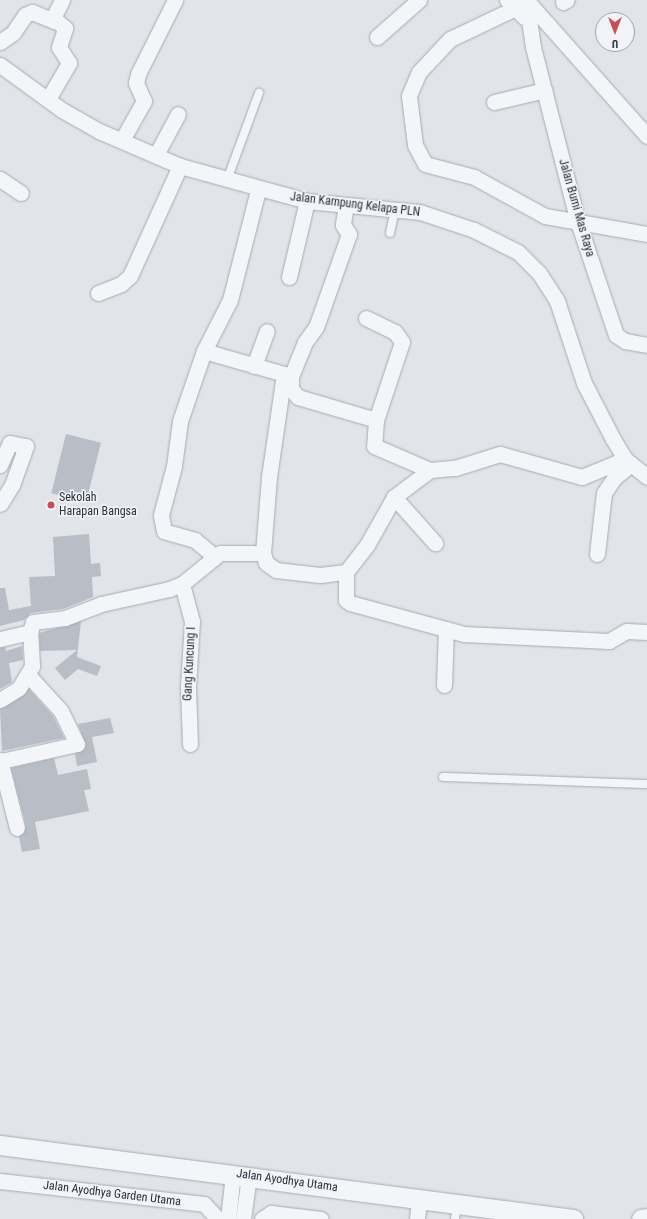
<!DOCTYPE html>
<style>
body{margin:0}
#map{position:relative;width:647px;height:1219px;overflow:hidden;background:#e1e4e9;font-family:"Roboto Condensed",sans-serif}
div>[style]{position:absolute}
.building>*{inset:0;background:#b9bdc6;transform-origin:0 0}
.roads{filter:drop-shadow(0 0 1px #a6abb3) drop-shadow(0 0 1px #a6abb3)}
.service>*{height:8px;margin:-4px;padding:0 4px;transform-origin:4px;border-radius:4px;background:#f4f5f8}
.minor>*{height:15px;margin:-7.5px;padding:0 7.5px;transform-origin:7.5px;border-radius:7.5px;background:#f4f5f8}
.tertiary>*{height:19px;margin:-9.5px;padding:0 9.5px;transform-origin:9.5px;border-radius:9.5px;background:#f4f5f8}
.dots>*{width:11px;height:11px;translate:-50% -50%;box-sizing:border-box;border:2px solid #f1f3f7;border-radius:50%}
span{translate:-50% -50%;white-space:nowrap;text-align:center;line-height:1.15;-webkit-text-stroke:3px #f1f3f7;paint-order:stroke}
.street-label{font-size:12px;color:#2a3140}
.poi-label{font-size:12px;color:#2a3140}
.left{translate:0 -50%;text-align:left}
.north{position:absolute;left:595px;top:12px;width:40px;height:40px;box-sizing:border-box;background:#f1f3f7;border:1px solid #a1a5ae;border-radius:50%;rotate:180deg;font-size:11px;font-weight:700;line-height:16px;text-align:center;color:#2a3140}
.north::after{content:'';display:block;margin:auto;width:14px;height:18px;background:#c84d56;clip-path:polygon(50% 0,100% 100%,50% 72%,0 100%)}
</style>
<div id="map">
<div class="building">
<div style="left:66px;top:434px;width:36px;height:61px;rotate:14deg"></div>
<div style="clip-path:polygon(89px 534px,91px 564px,100px 563px,101px 576px,92px 577px,93px 597px,63px 609px,31px 613px,24px 620px,0 626px,0 588px,5px 588px,9px 610px,31px 606px,29px 577px,55px 576px,53px 537px)"></div>
<div style="clip-path:polygon(81px 621px,77px 657px,101px 666px,97px 676px,78px 669px,65px 680px,55px 668px,77px 650px,40px 651px,39px 633px)"></div>
<div style="clip-path:polygon(22px 646px,23px 660px,9px 663px,12px 682px,0 689px,0 648px,5px 647px,6px 651px)"></div>
<div style="clip-path:polygon(29px 689px,53px 716px,64px 738px,2px 751px,0 709px)"></div>
<div style="clip-path:polygon(110px 718px,114px 733px,92px 737px,97px 762px,77px 766px,75px 754px,86px 745px,78px 724px)"></div>
<div style="clip-path:polygon(54px 758px,58px 775px,87px 769px,91px 789px,84px 790px,89px 811px,35px 822px,40px 849px,22px 852px,19px 837px,26px 826px,11px 768px)"></div>
</div>
<div class="roads">
<div class="service">
<div style="left:227px;top:180px;width:93px;rotate:-69.8deg"></div>
<div style="left:390px;top:233px;width:25px;rotate:-78deg"></div>
<div style="left:443px;top:777px;width:204px;rotate:2deg"></div>
<div style="left:455px;top:1219px;width:15px;rotate:-82deg"></div>
</div>
<div class="minor">
<div style="left:507px;top:0;width:24px;rotate:45deg"></div>
<div style="left:526px;top:0;width:48px;rotate:81.5deg"></div>
<div style="left:533px;top:47px;width:181px;rotate:75.6deg"></div>
<div style="left:578px;top:222px;width:119px;rotate:71.4deg"></div>
<div style="left:616px;top:335px;width:11px;rotate:34deg"></div>
<div style="left:625px;top:341px;width:22px;rotate:10deg"></div>
<div style="left:563px;top:2px;width:4px;rotate:-27deg"></div>
<div style="left:377px;top:37px;width:56px;rotate:-41.4deg"></div>
<div style="left:0;top:42px;width:16px;rotate:-35deg"></div>
<div style="left:13px;top:33px;width:22px;rotate:-56deg"></div>
<div style="left:25px;top:15px;width:8px;rotate:-23deg"></div>
<div style="left:32px;top:12px;width:24px;rotate:22deg"></div>
<div style="left:0;top:65px;width:77px;rotate:36deg"></div>
<div style="left:62px;top:110px;width:43px;rotate:29.6deg"></div>
<div style="left:99px;top:131px;width:88px;rotate:23.4deg"></div>
<div style="left:180px;top:166px;width:132px;rotate:15.4deg"></div>
<div style="left:307px;top:201px;width:114px;rotate:5.6deg"></div>
<div style="left:420px;top:212px;width:57px;rotate:18.4deg"></div>
<div style="left:474px;top:230px;width:49px;rotate:26.6deg"></div>
<div style="left:518px;top:252px;width:30px;rotate:45deg"></div>
<div style="left:539px;top:273px;width:33px;rotate:57deg"></div>
<div style="left:557px;top:301px;width:86px;rotate:71.8deg"></div>
<div style="left:584px;top:383px;width:63px;rotate:62.6deg"></div>
<div style="left:613px;top:439px;width:23px;rotate:59deg"></div>
<div style="left:625px;top:459px;width:28px;rotate:39deg"></div>
<div style="left:48px;top:99px;width:42px;rotate:-59.7deg"></div>
<div style="left:69px;top:63px;width:19px;rotate:-122deg"></div>
<div style="left:59px;top:47px;width:20px;rotate:-72deg"></div>
<div style="left:65px;top:28px;width:16px;rotate:-140deg"></div>
<div style="left:53px;top:18px;width:20px;rotate:-63deg"></div>
<div style="left:494px;top:102px;width:52px;rotate:-13.2deg"></div>
<div style="left:647px;top:136px;width:179px;rotate:-131.6deg"></div>
<div style="left:528px;top:2px;width:86px;rotate:154.6deg"></div>
<div style="left:450px;top:39px;width:45px;rotate:133.2deg"></div>
<div style="left:419px;top:72px;width:26px;rotate:113deg"></div>
<div style="left:409px;top:96px;width:49px;rotate:83deg"></div>
<div style="left:415px;top:145px;width:21px;rotate:62deg"></div>
<div style="left:425px;top:164px;width:51px;rotate:14.9deg"></div>
<div style="left:474px;top:177px;width:81px;rotate:28.8deg"></div>
<div style="left:545px;top:216px;width:104px;rotate:10deg"></div>
<div style="left:122px;top:140px;width:45px;rotate:-60.6deg"></div>
<div style="left:144px;top:101px;width:20px;rotate:-114deg"></div>
<div style="left:136px;top:83px;width:9px;rotate:-77deg"></div>
<div style="left:138px;top:74px;width:83px;rotate:-63.4deg"></div>
<div style="left:157px;top:153px;width:44px;rotate:-61.7deg"></div>
<div style="left:0;top:179px;width:25px;rotate:34deg"></div>
<div style="left:346px;top:205px;width:20px;rotate:99deg"></div>
<div style="left:343px;top:225px;width:11px;rotate:56deg"></div>
<div style="left:349px;top:234px;width:99px;rotate:109.5deg"></div>
<div style="left:316px;top:327px;width:19px;rotate:126deg"></div>
<div style="left:305px;top:342px;width:37px;rotate:112deg"></div>
<div style="left:291px;top:376px;width:13px;rotate:90deg"></div>
<div style="left:291px;top:389px;width:11px;rotate:49deg"></div>
<div style="left:298px;top:397px;width:81px;rotate:16.4deg"></div>
<div style="left:289px;top:277px;width:78px;rotate:-76.7deg"></div>
<div style="left:98px;top:293px;width:25px;rotate:-21deg"></div>
<div style="left:121px;top:284px;width:12px;rotate:-42deg"></div>
<div style="left:130px;top:276px;width:121px;rotate:-65.6deg"></div>
<div style="left:366px;top:318px;width:32px;rotate:26deg"></div>
<div style="left:395px;top:332px;width:12px;rotate:55deg"></div>
<div style="left:402px;top:342px;width:82px;rotate:108.4deg"></div>
<div style="left:376px;top:420px;width:26px;rotate:94deg"></div>
<div style="left:374px;top:446px;width:61px;rotate:23.2deg"></div>
<div style="left:204px;top:351px;width:83px;rotate:16deg"></div>
<div style="left:284px;top:374px;width:104px;rotate:98.3deg"></div>
<div style="left:269px;top:477px;width:76px;rotate:94.5deg"></div>
<div style="left:263px;top:553px;width:10px;rotate:73deg"></div>
<div style="left:266px;top:563px;width:12px;rotate:35deg"></div>
<div style="left:276px;top:570px;width:44px;rotate:6.5deg"></div>
<div style="left:320px;top:575px;width:26px;rotate:-7deg"></div>
<div style="left:346px;top:572px;width:34px;rotate:-52deg"></div>
<div style="left:367px;top:545px;width:55px;rotate:-60.6deg"></div>
<div style="left:394px;top:497px;width:45px;rotate:-36.9deg"></div>
<div style="left:430px;top:470px;width:25px;rotate:-5deg"></div>
<div style="left:455px;top:468px;width:47px;rotate:-17.3deg"></div>
<div style="left:500px;top:454px;width:85px;rotate:15.7deg"></div>
<div style="left:582px;top:477px;width:47px;rotate:-22.7deg"></div>
<div style="left:254px;top:366px;width:37px;rotate:-70deg"></div>
<div style="left:0;top:465px;width:24px;rotate:-66deg"></div>
<div style="left:10px;top:443px;width:16px;rotate:11deg"></div>
<div style="left:26px;top:446px;width:41px;rotate:109.7deg"></div>
<div style="left:12px;top:485px;width:22px;rotate:122deg"></div>
<div style="left:394px;top:497px;width:62px;rotate:48.3deg"></div>
<div style="left:597px;top:554px;width:61px;rotate:-83.5deg"></div>
<div style="left:604px;top:493px;width:18px;rotate:-56deg"></div>
<div style="left:614px;top:478px;width:22px;rotate:-39deg"></div>
<div style="left:214px;top:556px;width:25px;rotate:-140deg"></div>
<div style="left:195px;top:540px;width:32px;rotate:-164deg"></div>
<div style="left:164px;top:531px;width:16px;rotate:-101deg"></div>
<div style="left:161px;top:515px;width:51px;rotate:-75.1deg"></div>
<div style="left:174px;top:466px;width:45px;rotate:-82.4deg"></div>
<div style="left:180px;top:421px;width:74px;rotate:-71.1deg"></div>
<div style="left:204px;top:351px;width:57px;rotate:-63deg"></div>
<div style="left:230px;top:300px;width:114px;rotate:-75.7deg"></div>
<div style="left:346px;top:572px;width:28px;rotate:90deg"></div>
<div style="left:346px;top:600px;width:5px;rotate:37deg"></div>
<div style="left:350px;top:603px;width:118px;rotate:15.2deg"></div>
<div style="left:464px;top:634px;width:145px;rotate:2.8deg"></div>
<div style="left:609px;top:641px;width:20px;rotate:-30deg"></div>
<div style="left:626px;top:631px;width:21px;rotate:3deg"></div>
<div style="left:182px;top:584px;width:38px;rotate:75deg"></div>
<div style="left:192px;top:621px;width:66px;rotate:93.5deg"></div>
<div style="left:188px;top:687px;width:57px;rotate:88deg"></div>
<div style="left:0;top:639px;width:31px;rotate:-13deg"></div>
<div style="left:444px;top:685px;width:56px;rotate:-88deg"></div>
<div style="left:0;top:700px;width:22px;rotate:-32deg"></div>
<div style="left:19px;top:688px;width:26px;rotate:-59deg"></div>
<div style="left:32px;top:666px;width:34px;rotate:-93deg"></div>
<div style="left:30px;top:632px;width:10px;rotate:-73deg"></div>
<div style="left:33px;top:622px;width:32px;rotate:-7deg"></div>
<div style="left:65px;top:618px;width:39px;rotate:-21deg"></div>
<div style="left:101px;top:604px;width:70px;rotate:-12.4deg"></div>
<div style="left:169px;top:589px;width:14px;rotate:-21deg"></div>
<div style="left:182px;top:584px;width:49px;rotate:-39.2deg"></div>
<div style="left:220px;top:553px;width:43px"></div>
<div style="left:0;top:760px;width:70px;rotate:76deg"></div>
<div style="left:1px;top:761px;width:78px;rotate:-12.6deg"></div>
<div style="left:77px;top:744px;width:37px;rotate:-116deg"></div>
<div style="left:61px;top:711px;width:49px;rotate:-132.5deg"></div>
<div style="left:0;top:1181px;width:205px;rotate:6.4deg"></div>
<div style="left:204px;top:1204px;width:21px;rotate:47deg"></div>
<div style="left:228px;top:1219px;width:45px;rotate:-83.7deg"></div>
<div style="left:243px;top:1219px;width:43px;rotate:-82.1deg"></div>
<div style="left:262px;top:1219px;width:11px;rotate:-34deg"></div>
<div style="left:271px;top:1213px;width:50px;rotate:6.8deg"></div>
<div style="left:417px;top:1219px;width:20px;rotate:-84deg"></div>
</div>
<div class="tertiary">
<div style="left:0;top:1145px;width:578px;rotate:7.36deg"></div>
<div style="left:641px;top:1219px;width:6px;rotate:-9deg"></div>
</div>
</div>
<div class="dots">
<div style="left:51px;top:505px;background:#c84d56"></div>
</div>
<div class="street-label">
<span style="left:355px;top:205px;rotate:7deg">Jalan Kampung Kelapa PLN</span>
<span style="left:576px;top:208px;rotate:74deg">Jalan Bumi Mas Raya</span>
<span style="left:190px;top:664px;rotate:-87deg">Gang Kuncung I</span>
<span style="left:287px;top:1181px;rotate:8deg">Jalan Ayodhya Utama</span>
<span style="left:112px;top:1194px;rotate:7deg">Jalan Ayodhya Garden Utama</span>
</div>
<div class="poi-label">
<span class="left" style="left:59px;top:505px">Sekolah<br>Harapan Bangsa</span>
</div>
<div class="north">U</div>
</div>
